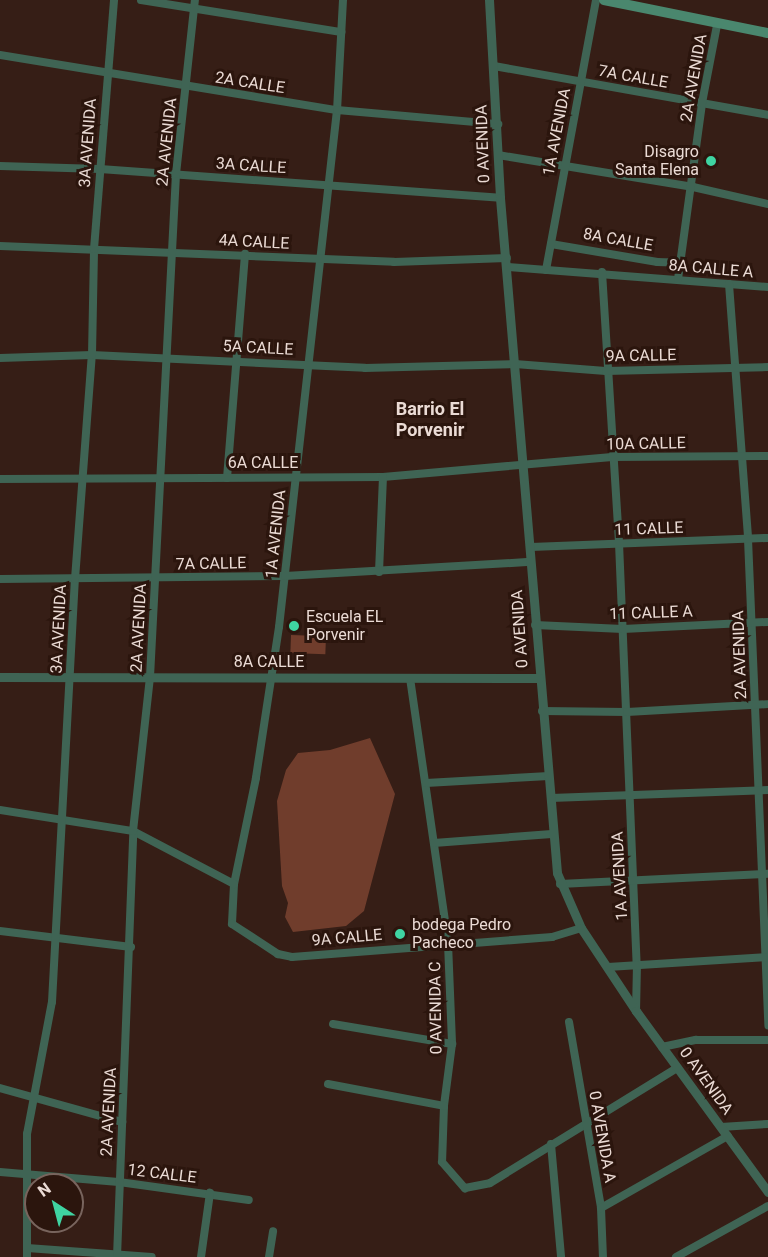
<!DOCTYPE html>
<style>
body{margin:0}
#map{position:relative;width:768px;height:1257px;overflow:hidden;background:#361e16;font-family:Roboto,sans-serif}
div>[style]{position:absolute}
.green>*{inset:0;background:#703d2c;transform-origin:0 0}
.minor>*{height:8px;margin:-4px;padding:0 4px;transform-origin:4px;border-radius:4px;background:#3f6454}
.tertiary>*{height:9px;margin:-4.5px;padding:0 4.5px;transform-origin:4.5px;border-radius:4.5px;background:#3f6454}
.secondary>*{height:10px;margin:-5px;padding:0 5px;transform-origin:5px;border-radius:5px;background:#4a876e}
.dots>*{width:16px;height:16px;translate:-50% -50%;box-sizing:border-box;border:3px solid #2b150d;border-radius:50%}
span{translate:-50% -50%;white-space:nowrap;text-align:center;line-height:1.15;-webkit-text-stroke:6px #2b150d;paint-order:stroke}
.street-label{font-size:16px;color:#ebdbd5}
.poi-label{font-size:16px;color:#ebdbd5}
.right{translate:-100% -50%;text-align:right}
.left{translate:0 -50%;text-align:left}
.neighbourhood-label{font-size:18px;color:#ebdbd5;font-weight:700}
.north{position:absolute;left:24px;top:1173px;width:60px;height:60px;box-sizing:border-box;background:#2b150d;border:2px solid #78645d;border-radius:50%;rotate:324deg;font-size:16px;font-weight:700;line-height:24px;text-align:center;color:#ebdbd5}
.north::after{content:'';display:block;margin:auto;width:21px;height:27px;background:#3fd4a2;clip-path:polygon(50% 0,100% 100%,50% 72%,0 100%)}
</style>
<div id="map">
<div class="green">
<div style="left:291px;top:635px;width:35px;height:18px;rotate:2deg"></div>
<div style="clip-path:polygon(370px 738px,395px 794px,364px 911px,346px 926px,293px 932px,285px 917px,288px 903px,282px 886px,277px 801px,286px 770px,298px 753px,330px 750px)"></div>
</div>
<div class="minor">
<div style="left:141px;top:0;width:203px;rotate:9.1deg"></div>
<div style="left:343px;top:0;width:110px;rotate:93.1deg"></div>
<div style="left:337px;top:110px;width:520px;rotate:96.4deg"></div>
<div style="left:279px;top:627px;width:153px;rotate:98.7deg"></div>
<div style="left:256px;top:778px;width:108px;rotate:101.7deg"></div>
<div style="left:234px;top:884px;width:40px;rotate:92.9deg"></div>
<div style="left:232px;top:924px;width:55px;rotate:33.1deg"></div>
<div style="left:278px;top:954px;width:14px;rotate:12deg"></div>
<div style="left:292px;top:957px;width:261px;rotate:-4.4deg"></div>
<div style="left:552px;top:937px;width:30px;rotate:-17deg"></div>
<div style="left:0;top:55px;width:341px;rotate:9.3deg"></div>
<div style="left:337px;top:110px;width:162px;rotate:5deg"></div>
<div style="left:494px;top:66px;width:278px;rotate:10.1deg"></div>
<div style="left:498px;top:155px;width:198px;rotate:9.3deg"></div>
<div style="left:693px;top:187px;width:77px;rotate:12.8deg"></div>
<div style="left:0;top:166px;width:100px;rotate:1.7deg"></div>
<div style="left:100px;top:169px;width:401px;rotate:4.1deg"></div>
<div style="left:551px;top:244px;width:108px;rotate:9.6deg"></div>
<div style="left:657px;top:262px;width:24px;rotate:2deg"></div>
<div style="left:0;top:246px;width:394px;rotate:2.3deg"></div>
<div style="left:394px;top:262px;width:113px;rotate:-2deg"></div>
<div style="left:508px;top:267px;width:261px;rotate:4.4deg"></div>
<div style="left:546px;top:270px;width:275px;rotate:-79.5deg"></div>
<div style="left:602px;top:272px;width:272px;rotate:86.4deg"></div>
<div style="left:619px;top:543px;width:421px;rotate:87.6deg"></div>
<div style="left:637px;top:964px;width:47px;rotate:91.2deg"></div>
<div style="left:678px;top:279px;width:178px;rotate:-82.2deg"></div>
<div style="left:702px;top:103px;width:79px;rotate:-79.1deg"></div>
<div style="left:729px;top:284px;width:256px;rotate:85.7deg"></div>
<div style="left:748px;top:539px;width:487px;rotate:87.6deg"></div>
<div style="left:0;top:358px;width:92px;rotate:-1.9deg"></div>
<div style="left:92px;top:355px;width:273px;rotate:2.7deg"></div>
<div style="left:365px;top:368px;width:150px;rotate:-1.5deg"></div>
<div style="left:515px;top:364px;width:91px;rotate:4.4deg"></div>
<div style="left:606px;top:371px;width:162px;rotate:-1.4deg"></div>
<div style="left:227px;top:478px;width:225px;rotate:-85.4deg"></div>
<div style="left:0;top:479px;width:383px;rotate:-0.3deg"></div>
<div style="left:383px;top:477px;width:230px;rotate:-5deg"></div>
<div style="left:612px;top:457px;width:156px;rotate:-0.4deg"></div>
<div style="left:531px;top:547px;width:237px;rotate:-2.2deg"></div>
<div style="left:379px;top:572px;width:95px;rotate:-87.6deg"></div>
<div style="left:0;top:579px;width:285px;rotate:-0.6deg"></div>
<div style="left:285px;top:576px;width:246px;rotate:-3.3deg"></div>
<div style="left:535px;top:625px;width:88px;rotate:2.6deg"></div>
<div style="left:623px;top:629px;width:145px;rotate:-2.8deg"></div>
<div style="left:410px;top:678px;width:268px;rotate:81.8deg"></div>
<div style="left:448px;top:943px;width:101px;rotate:87.7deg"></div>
<div style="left:452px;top:1044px;width:63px;rotate:97.4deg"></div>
<div style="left:444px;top:1106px;width:56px;rotate:92deg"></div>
<div style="left:442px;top:1162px;width:35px;rotate:49deg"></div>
<div style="left:465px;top:1188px;width:25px;rotate:-11deg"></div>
<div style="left:490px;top:1183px;width:220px;rotate:-31.6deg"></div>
<div style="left:542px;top:711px;width:85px;rotate:0.7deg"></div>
<div style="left:627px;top:712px;width:141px;rotate:-3.2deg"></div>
<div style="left:426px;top:783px;width:123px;rotate:-3.3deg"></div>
<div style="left:551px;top:798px;width:217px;rotate:-2.1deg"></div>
<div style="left:0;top:810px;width:135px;rotate:9deg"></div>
<div style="left:133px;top:831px;width:114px;rotate:27.7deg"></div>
<div style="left:434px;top:843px;width:118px;rotate:-4.4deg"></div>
<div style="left:560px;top:884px;width:208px;rotate:-2.8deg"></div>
<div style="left:0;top:931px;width:132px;rotate:7deg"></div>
<div style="left:608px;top:967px;width:160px;rotate:-3.6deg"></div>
<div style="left:569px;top:1022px;width:189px;rotate:80.2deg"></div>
<div style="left:601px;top:1208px;width:49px;rotate:87.7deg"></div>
<div style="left:333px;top:1024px;width:121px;rotate:9.5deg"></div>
<div style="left:662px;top:1047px;width:35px;rotate:-12deg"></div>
<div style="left:696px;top:1040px;width:72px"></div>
<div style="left:328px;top:1084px;width:118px;rotate:10.7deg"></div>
<div style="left:0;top:1088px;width:127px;rotate:15.6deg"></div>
<div style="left:721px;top:1127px;width:47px;rotate:-3.7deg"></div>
<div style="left:551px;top:1144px;width:113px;rotate:84.9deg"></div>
<div style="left:0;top:1172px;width:119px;rotate:4.8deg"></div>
<div style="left:119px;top:1182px;width:131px;rotate:7.9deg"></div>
<div style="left:601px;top:1208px;width:146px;rotate:-29.6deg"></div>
<div style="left:27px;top:1248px;width:125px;rotate:4.1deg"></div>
<div style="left:27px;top:1257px;width:123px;rotate:-90deg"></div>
<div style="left:27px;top:1134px;width:134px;rotate:-79.3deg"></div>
<div style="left:52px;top:1002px;width:424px;rotate:-86.9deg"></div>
<div style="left:75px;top:579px;width:225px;rotate:-85.7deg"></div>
<div style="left:92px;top:355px;width:106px;rotate:-88.9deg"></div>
<div style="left:94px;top:249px;width:250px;rotate:-85.4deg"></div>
<div style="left:117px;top:1257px;width:426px;rotate:-87.8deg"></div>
<div style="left:133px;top:831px;width:155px;rotate:-83.7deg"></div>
<div style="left:150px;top:677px;width:504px;rotate:-87.04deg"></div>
<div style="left:176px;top:174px;width:175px;rotate:-83.8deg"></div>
<div style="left:201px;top:1257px;width:65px;rotate:-82deg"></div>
<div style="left:269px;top:1257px;width:26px;rotate:-81deg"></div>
<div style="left:676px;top:1257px;width:105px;rotate:-29deg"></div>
</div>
<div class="tertiary">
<div style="left:489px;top:0;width:198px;rotate:86.8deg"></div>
<div style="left:500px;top:198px;width:677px;rotate:85.17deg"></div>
<div style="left:557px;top:873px;width:60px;rotate:66.4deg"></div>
<div style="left:581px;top:928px;width:100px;rotate:56.5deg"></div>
<div style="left:636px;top:1011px;width:224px;rotate:53.9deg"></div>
<div style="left:0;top:677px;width:539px;rotate:0.11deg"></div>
</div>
<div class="secondary">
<div style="left:604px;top:0;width:167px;rotate:11.4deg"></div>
</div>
<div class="dots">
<div style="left:711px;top:161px;background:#3fd4a2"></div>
<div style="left:294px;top:626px;background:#3fd4a2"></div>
<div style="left:400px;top:934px;background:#3fd4a2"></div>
</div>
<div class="street-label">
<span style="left:633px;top:77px;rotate:10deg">7A CALLE</span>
<span style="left:694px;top:78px;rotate:-80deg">2A AVENIDA</span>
<span style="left:250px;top:83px;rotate:9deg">2A CALLE</span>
<span style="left:557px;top:132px;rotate:-79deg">1A AVENIDA</span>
<span style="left:167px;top:142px;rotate:-84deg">2A AVENIDA</span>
<span style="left:88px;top:143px;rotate:-86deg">3A AVENIDA</span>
<span style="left:483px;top:144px;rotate:-92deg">0 AVENIDA</span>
<span style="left:251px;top:166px;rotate:4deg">3A CALLE</span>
<span style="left:618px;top:240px;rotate:10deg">8A CALLE</span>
<span style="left:254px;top:242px;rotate:3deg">4A CALLE</span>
<span style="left:711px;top:269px;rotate:5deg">8A CALLE A</span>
<span style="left:258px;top:348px;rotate:3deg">5A CALLE</span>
<span style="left:641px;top:356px;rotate:-1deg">9A CALLE</span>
<span style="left:646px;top:444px;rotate:-1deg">10A CALLE</span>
<span style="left:263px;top:463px">6A CALLE</span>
<span style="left:649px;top:529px;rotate:-2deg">11 CALLE</span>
<span style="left:276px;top:534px;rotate:-84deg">1A AVENIDA</span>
<span style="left:211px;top:564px;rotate:-1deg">7A CALLE</span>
<span style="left:651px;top:613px;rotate:-2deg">11 CALLE A</span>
<span style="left:139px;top:628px;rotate:-87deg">2A AVENIDA</span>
<span style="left:59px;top:629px;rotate:-87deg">3A AVENIDA</span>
<span style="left:520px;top:629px;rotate:-94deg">0 AVENIDA</span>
<span style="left:740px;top:655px;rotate:-92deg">2A AVENIDA</span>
<span style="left:269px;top:662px">8A CALLE</span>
<span style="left:620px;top:876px;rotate:-93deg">1A AVENIDA</span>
<span style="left:347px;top:938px;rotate:-5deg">9A CALLE</span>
<span style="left:436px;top:1008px;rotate:-91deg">0 AVENIDA C</span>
<span style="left:706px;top:1081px;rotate:54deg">0 AVENIDA</span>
<span style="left:109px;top:1112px;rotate:-87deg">2A AVENIDA</span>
<span style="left:602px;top:1137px;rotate:80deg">0 AVENIDA A</span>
<span style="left:162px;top:1174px;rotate:7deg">12 CALLE</span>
</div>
<div class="poi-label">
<span class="right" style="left:699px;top:161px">Disagro<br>Santa Elena</span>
<span class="left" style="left:306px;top:626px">Escuela EL<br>Porvenir</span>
<span class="left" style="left:412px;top:934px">bodega Pedro<br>Pacheco</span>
</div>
<div class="neighbourhood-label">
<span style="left:430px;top:420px">Barrio El<br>Porvenir</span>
</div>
<div class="north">N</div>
</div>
